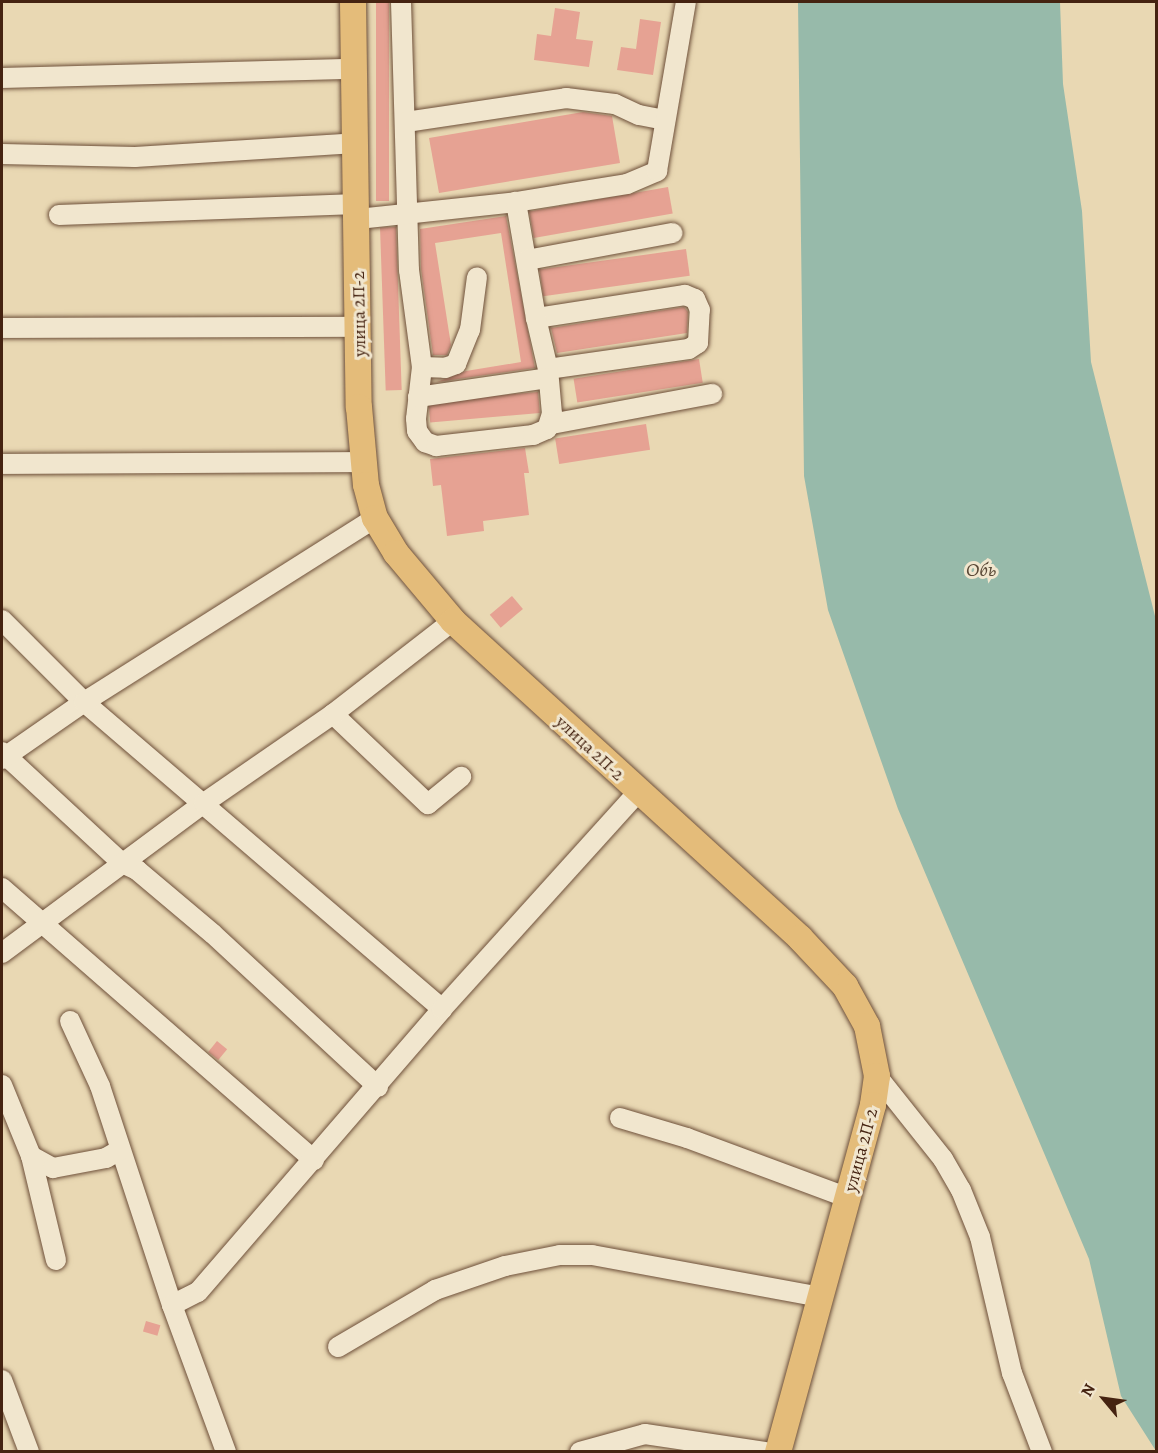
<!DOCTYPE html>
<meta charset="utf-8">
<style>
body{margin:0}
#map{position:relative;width:1158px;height:1453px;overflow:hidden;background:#e9d8b3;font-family:Alegreya,serif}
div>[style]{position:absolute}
.water>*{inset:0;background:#97baaa}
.building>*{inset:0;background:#e6a293;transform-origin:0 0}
.roads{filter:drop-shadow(0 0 2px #6e503a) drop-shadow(0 0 2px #6e503a)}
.minor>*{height:20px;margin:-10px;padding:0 10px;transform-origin:10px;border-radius:10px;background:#f1e6ce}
.major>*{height:26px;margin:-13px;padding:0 13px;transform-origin:13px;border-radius:13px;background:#e4bc7a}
span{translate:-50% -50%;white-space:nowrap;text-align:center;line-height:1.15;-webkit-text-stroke:6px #f1e6ce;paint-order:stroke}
.street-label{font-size:18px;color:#452311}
.water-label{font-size:20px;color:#5a4937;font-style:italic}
.frame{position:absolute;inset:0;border:3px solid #452311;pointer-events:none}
.north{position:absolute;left:1074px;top:1369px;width:60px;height:60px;-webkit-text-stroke:4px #f1e6ce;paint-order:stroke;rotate:299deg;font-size:16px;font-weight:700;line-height:24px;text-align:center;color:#452311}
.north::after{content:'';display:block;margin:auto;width:21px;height:27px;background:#452311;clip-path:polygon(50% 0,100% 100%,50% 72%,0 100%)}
</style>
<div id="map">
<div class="water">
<div style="clip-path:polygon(798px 2px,1060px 2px,1063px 84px,1082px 211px,1091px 362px,1156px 620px,1156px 1451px,1121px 1396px,1089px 1259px,898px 809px,828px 610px,804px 476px)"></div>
</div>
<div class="building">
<div style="left:376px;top:2px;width:13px;height:199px"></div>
<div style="clip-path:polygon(555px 8px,580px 12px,576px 39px,593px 41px,589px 67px,534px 60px,537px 34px,551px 36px)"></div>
<div style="clip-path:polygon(640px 19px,661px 22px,653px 75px,617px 70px,621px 47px,636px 49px)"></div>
<div style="clip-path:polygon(583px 112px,612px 116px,620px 163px,439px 193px,429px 138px)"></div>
<div style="left:668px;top:187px;width:27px;height:141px;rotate:80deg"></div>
<div style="clip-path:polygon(506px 216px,535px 368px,437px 382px,466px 371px,521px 362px,501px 233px,435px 243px,451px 345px,447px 355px,433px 355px,421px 269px,420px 229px)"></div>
<div style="left:396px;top:227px;width:163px;height:16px;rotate:88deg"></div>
<div style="left:686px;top:249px;width:27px;height:148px;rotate:82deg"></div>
<div style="clip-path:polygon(684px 307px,688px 312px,687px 333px,557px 353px,551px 328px)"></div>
<div style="left:699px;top:359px;width:24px;height:127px;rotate:81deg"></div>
<div style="left:538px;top:392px;width:21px;height:110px;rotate:85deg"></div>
<div style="left:646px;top:424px;width:26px;height:92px;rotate:81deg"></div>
<div style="clip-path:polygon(525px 448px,529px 473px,524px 473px,529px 515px,483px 521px,484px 531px,447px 536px,441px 485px,433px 486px,430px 459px)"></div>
<div style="left:512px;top:596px;width:17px;height:29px;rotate:50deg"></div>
<div style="left:217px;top:1041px;width:13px;height:14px;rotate:39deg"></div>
<div style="left:146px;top:1321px;width:15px;height:11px;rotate:16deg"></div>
</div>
<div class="roads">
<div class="minor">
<div style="left:401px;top:2px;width:268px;rotate:88.3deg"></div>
<div style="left:409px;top:270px;width:98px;rotate:82.4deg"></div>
<div style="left:422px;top:367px;width:52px;rotate:96.6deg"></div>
<div style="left:416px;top:419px;width:12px;rotate:85deg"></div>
<div style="left:417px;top:431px;width:14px;rotate:54deg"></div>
<div style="left:425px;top:442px;width:12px;rotate:20deg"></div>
<div style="left:436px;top:446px;width:98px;rotate:-6.5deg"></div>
<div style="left:533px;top:435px;width:15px;rotate:-23deg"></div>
<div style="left:547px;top:429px;width:16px;rotate:-72deg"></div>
<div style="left:552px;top:414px;width:45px;rotate:-95.1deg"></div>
<div style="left:548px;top:369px;width:142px;rotate:-8.1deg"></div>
<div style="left:689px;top:349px;width:11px;rotate:-34deg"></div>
<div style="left:698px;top:343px;width:33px;rotate:-87deg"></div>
<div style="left:700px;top:310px;width:12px;rotate:-114deg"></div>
<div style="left:695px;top:299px;width:11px;rotate:-158deg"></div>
<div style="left:685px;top:295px;width:151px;rotate:171.2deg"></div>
<div style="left:536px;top:318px;width:118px;rotate:-99.8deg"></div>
<div style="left:2px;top:78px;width:351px;rotate:-1.5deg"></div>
<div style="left:406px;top:122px;width:162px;rotate:-8.5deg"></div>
<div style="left:566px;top:98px;width:49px;rotate:7deg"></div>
<div style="left:615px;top:104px;width:26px;rotate:25deg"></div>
<div style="left:639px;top:115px;width:25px;rotate:11deg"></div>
<div style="left:2px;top:154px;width:133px;rotate:1.3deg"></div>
<div style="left:135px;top:157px;width:221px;rotate:-3.6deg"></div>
<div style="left:59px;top:215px;width:298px;rotate:-2.1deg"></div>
<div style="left:358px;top:219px;width:159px;rotate:-6.1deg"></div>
<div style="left:516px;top:202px;width:112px;rotate:-9.2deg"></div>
<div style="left:627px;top:184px;width:33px;rotate:-23deg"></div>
<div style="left:657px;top:171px;width:171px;rotate:-80.3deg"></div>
<div style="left:527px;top:260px;width:148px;rotate:-10.5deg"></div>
<div style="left:536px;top:318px;width:52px;rotate:76.8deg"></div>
<div style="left:2px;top:328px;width:358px;rotate:-0.2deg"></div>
<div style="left:422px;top:367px;width:23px;rotate:2deg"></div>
<div style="left:445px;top:368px;width:12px;rotate:-20deg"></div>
<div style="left:456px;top:364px;width:37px;rotate:-68deg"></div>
<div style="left:470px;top:330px;width:53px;rotate:-82.5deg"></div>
<div style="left:418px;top:397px;width:131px;rotate:-8.3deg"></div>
<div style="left:551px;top:424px;width:164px;rotate:-10.6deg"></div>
<div style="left:2px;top:464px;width:361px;rotate:-0.3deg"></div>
<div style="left:2px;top:620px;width:116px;rotate:45deg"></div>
<div style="left:84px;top:702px;width:472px;rotate:40.6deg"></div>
<div style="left:333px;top:714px;width:131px;rotate:43.5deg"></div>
<div style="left:428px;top:804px;width:43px;rotate:-39.3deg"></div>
<div style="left:2px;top:752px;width:163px;rotate:42.8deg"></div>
<div style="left:122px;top:863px;width:17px;rotate:25deg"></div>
<div style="left:137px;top:870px;width:99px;rotate:40.1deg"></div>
<div style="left:213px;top:934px;width:225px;rotate:42.8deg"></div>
<div style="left:2px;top:759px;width:100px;rotate:-34.8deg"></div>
<div style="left:84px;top:702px;width:344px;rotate:-32.3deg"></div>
<div style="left:2px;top:888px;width:414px;rotate:41.1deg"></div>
<div style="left:2px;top:953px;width:252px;rotate:-36.6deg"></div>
<div style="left:204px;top:803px;width:157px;rotate:-34.6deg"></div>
<div style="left:333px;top:714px;width:152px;rotate:-37.8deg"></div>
<div style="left:70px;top:1021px;width:72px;rotate:65.2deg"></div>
<div style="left:100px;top:1086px;width:231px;rotate:71.8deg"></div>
<div style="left:172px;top:1305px;width:157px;rotate:69.8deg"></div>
<div style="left:877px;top:1076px;width:106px;rotate:51.5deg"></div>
<div style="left:943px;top:1159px;width:36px;rotate:60deg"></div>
<div style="left:961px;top:1190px;width:51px;rotate:68deg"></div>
<div style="left:980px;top:1237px;width:140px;rotate:76.8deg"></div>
<div style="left:1012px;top:1373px;width:85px;rotate:69.2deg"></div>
<div style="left:2px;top:1085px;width:77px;rotate:67.8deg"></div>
<div style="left:31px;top:1156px;width:25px;rotate:29deg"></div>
<div style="left:53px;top:1168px;width:54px;rotate:-10.7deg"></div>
<div style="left:106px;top:1158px;width:16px;rotate:-30deg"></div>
<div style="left:620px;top:1118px;width:70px;rotate:16.6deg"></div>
<div style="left:687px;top:1138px;width:172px;rotate:20.4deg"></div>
<div style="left:31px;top:1156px;width:107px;rotate:76.5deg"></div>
<div style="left:172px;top:1305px;width:29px;rotate:-27deg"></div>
<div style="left:198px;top:1292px;width:374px;rotate:-49.2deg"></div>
<div style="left:442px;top:1009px;width:292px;rotate:-47.9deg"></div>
<div style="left:338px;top:1347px;width:113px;rotate:-30.4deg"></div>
<div style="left:435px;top:1290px;width:74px;rotate:-18.9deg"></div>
<div style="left:505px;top:1266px;width:56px;rotate:-11.3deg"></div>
<div style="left:560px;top:1255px;width:32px"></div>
<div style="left:592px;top:1255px;width:233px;rotate:10.4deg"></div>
<div style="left:2px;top:1380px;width:77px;rotate:69.4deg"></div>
<div style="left:580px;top:1452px;width:67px;rotate:-15.5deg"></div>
<div style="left:645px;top:1434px;width:121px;rotate:8.5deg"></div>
</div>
<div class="major">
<div style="left:353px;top:2px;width:405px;rotate:89.2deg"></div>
<div style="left:359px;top:407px;width:78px;rotate:84.9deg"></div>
<div style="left:366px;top:485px;width:34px;rotate:75deg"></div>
<div style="left:375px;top:518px;width:41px;rotate:59deg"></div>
<div style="left:396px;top:553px;width:89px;rotate:50deg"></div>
<div style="left:453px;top:621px;width:470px;rotate:42.4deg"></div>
<div style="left:800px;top:938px;width:66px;rotate:46.8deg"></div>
<div style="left:845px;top:986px;width:46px;rotate:61.2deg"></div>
<div style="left:867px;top:1026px;width:51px;rotate:78.7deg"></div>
<div style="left:877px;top:1076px;width:29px;rotate:98deg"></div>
<div style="left:873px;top:1105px;width:360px;rotate:105.3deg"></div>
</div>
</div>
<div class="street-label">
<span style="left:359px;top:314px;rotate:-91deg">улица 2П-2</span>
<span style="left:590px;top:748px;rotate:43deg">улица 2П-2</span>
<span style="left:861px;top:1150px;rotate:-75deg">улица 2П-2</span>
</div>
<div class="water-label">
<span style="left:981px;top:569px">Обь</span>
</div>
<div class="frame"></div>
<div class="north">N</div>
</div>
